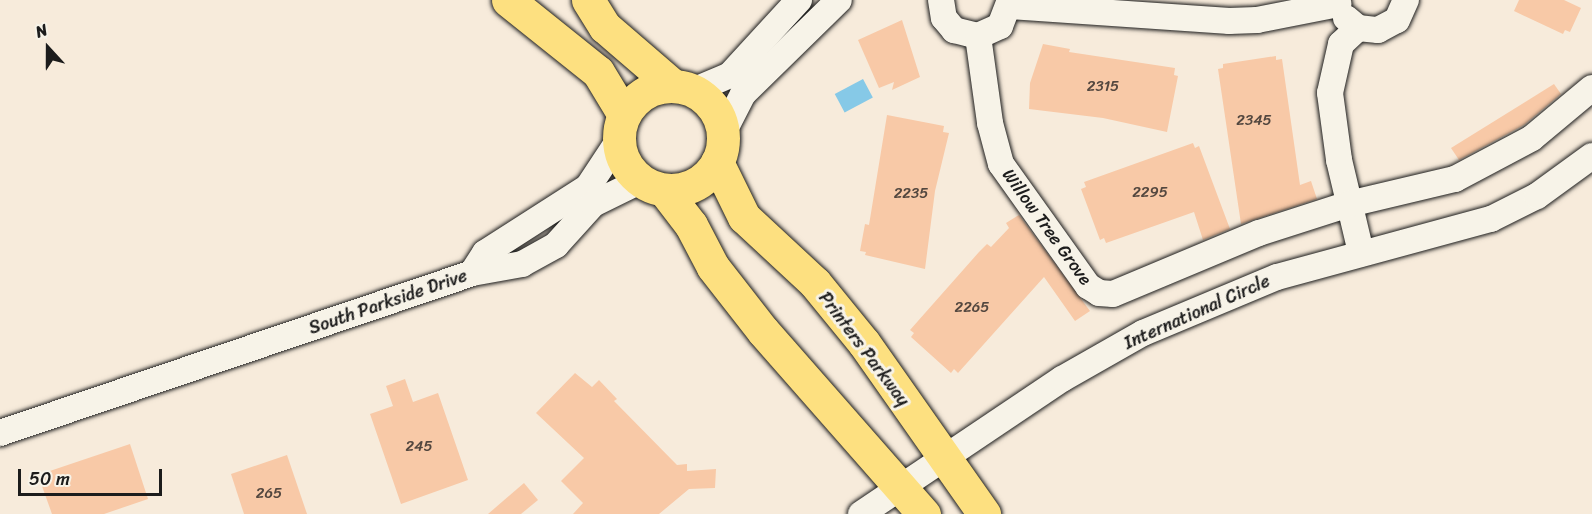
<!DOCTYPE html>
<style>
body{margin:0}
#map{position:relative;width:1592px;height:514px;overflow:hidden;background:#f7ebdb;font-family:Sriracha,sans-serif}
div>[style]{position:absolute}
.water>*{inset:0;background:#86c9e7;transform-origin:0 0}
.building>*{inset:0;background:#f8c9a7}
.roads{filter:drop-shadow(0 0 2px #1c1c1c) drop-shadow(0 0 2px #1c1c1c)}
.minor>*{height:26px;margin:-13px;padding:0 13px;transform-origin:13px;border-radius:13px;background:#f7f3e8}
.major>*{height:33px;margin:-16.5px;padding:0 16.5px;transform-origin:16.5px;border-radius:16.5px;background:#fde080}
.major>.ring{margin:-16.5px;padding:0;box-sizing:content-box;background:none;border:33px solid #fde080;border-radius:50%}
span{translate:-50% -50%;white-space:nowrap;text-align:center;line-height:1.15;-webkit-text-stroke:6px #f7f3e8;paint-order:stroke}
.number-label{font-size:15px;color:#53473f}
.number-label span{-webkit-text-stroke-width:0}
.street-label{font-size:18px;color:#1c1c1c}
.north{position:absolute;left:18px;top:18px;width:60px;height:60px;-webkit-text-stroke:4px #f7f3e8;paint-order:stroke;rotate:339deg;font-size:16px;font-weight:700;line-height:24px;text-align:center;color:#1c1c1c}
.north::after{content:'';display:block;margin:auto;width:21px;height:27px;background:#1c1c1c;clip-path:polygon(50% 0,100% 100%,50% 72%,0 100%)}
.scale{position:absolute;left:18px;top:469px;width:144px;height:27px;box-sizing:border-box;border:3px solid #1c1c1c;border-top:0;padding-left:8px;font-size:18px;line-height:21px;white-space:nowrap;color:#1c1c1c;-webkit-text-stroke:4px #f7f3e8;paint-order:stroke}
</style>
<div id="map">
<div class="water">
<div style="left:863px;top:79px;width:21px;height:32px;rotate:62deg"></div>
</div>
<div class="building">
<div style="clip-path:polygon(1519px 0,1564px 0,1581px 8px,1570px 32px,1565px 30px,1563px 34px,1514px 11px)"></div>
<div style="clip-path:polygon(902px 20px,920px 77px,892px 90px,894px 82px,879px 88px,858px 40px)"></div>
<div style="clip-path:polygon(1043px 44px,1070px 49px,1069px 52px,1175px 68px,1174px 75px,1178px 76px,1167px 132px,1103px 118px,1029px 109px,1030px 83px)"></div>
<div style="clip-path:polygon(1276px 56px,1276px 60px,1282px 59px,1300px 185px,1311px 181px,1317px 199px,1241px 224px,1218px 69px,1223px 68px,1223px 64px)"></div>
<div style="clip-path:polygon(1554px 84px,1561px 94px,1524px 125px,1459px 160px,1451px 148px)"></div>
<div style="clip-path:polygon(887px 115px,944px 126px,943px 132px,949px 133px,935px 191px,925px 269px,865px 255px,866px 252px,860px 251px,865px 224px,869px 225px)"></div>
<div style="clip-path:polygon(1193px 143px,1195px 148px,1199px 146px,1230px 229px,1203px 240px,1194px 212px,1106px 243px,1104px 238px,1100px 240px,1081px 189px,1086px 187px,1084px 182px)"></div>
<div style="clip-path:polygon(1019px 215px,1090px 311px,1075px 321px,1044px 277px,958px 373px,954px 369px,951px 373px,911px 337px,914px 333px,910px 330px,979px 252px,987px 244px,991px 247px,1009px 228px,1006px 223px)"></div>
<div style="clip-path:polygon(575px 373px,592px 387px,599px 380px,617px 399px,614px 401px,677px 465px,687px 464px,687px 471px,716px 469px,715px 488px,689px 489px,659px 514px,573px 514px,583px 503px,561px 481px,584px 458px,536px 413px)"></div>
<div style="clip-path:polygon(405px 379px,413px 402px,438px 393px,468px 480px,401px 504px,370px 414px,393px 406px,386px 386px)"></div>
<div style="clip-path:polygon(130px 444px,148px 499px,104px 514px,52px 514px,38px 475px)"></div>
<div style="clip-path:polygon(287px 455px,307px 514px,244px 514px,231px 474px)"></div>
<div style="clip-path:polygon(524px 483px,538px 500px,521px 514px,488px 514px)"></div>
</div>
<div class="roads">
<div class="minor">
<div style="left:941px;top:0;width:18px;rotate:81deg"></div>
<div style="left:944px;top:18px;width:16px;rotate:50deg"></div>
<div style="left:954px;top:30px;width:25px;rotate:14deg"></div>
<div style="left:978px;top:36px;width:24px;rotate:-24deg"></div>
<div style="left:1000px;top:26px;width:28px;rotate:-69deg"></div>
<div style="left:1010px;top:6px;width:220px;rotate:3.9deg"></div>
<div style="left:1229px;top:21px;width:28px;rotate:-2deg"></div>
<div style="left:1257px;top:20px;width:83px;rotate:-11.2deg"></div>
<div style="left:1346px;top:18px;width:16px;rotate:40deg"></div>
<div style="left:1358px;top:28px;width:20px;rotate:6deg"></div>
<div style="left:1378px;top:30px;width:21px;rotate:-28deg"></div>
<div style="left:1397px;top:20px;width:22px;rotate:-66deg"></div>
<div style="left:1358px;top:28px;width:23px;rotate:137deg"></div>
<div style="left:1341px;top:44px;width:50px;rotate:102.7deg"></div>
<div style="left:1330px;top:93px;width:68px;rotate:82.3deg"></div>
<div style="left:1339px;top:160px;width:95px;rotate:76.6deg"></div>
<div style="left:978px;top:36px;width:88px;rotate:82.1deg"></div>
<div style="left:990px;top:123px;width:42px;rotate:75deg"></div>
<div style="left:1001px;top:164px;width:150px;rotate:54.5deg"></div>
<div style="left:1088px;top:286px;width:13px;rotate:32deg"></div>
<div style="left:1099px;top:293px;width:14px;rotate:4deg"></div>
<div style="left:1113px;top:294px;width:158px;rotate:-22.7deg"></div>
<div style="left:1259px;top:233px;width:95px;rotate:-17.9deg"></div>
<div style="left:1349px;top:204px;width:109px;rotate:-13.3deg"></div>
<div style="left:1455px;top:179px;width:87px;rotate:-28deg"></div>
<div style="left:1532px;top:138px;width:78px;rotate:-39.8deg"></div>
<div style="left:695px;top:90px;width:38px;rotate:-23deg"></div>
<div style="left:730px;top:75px;width:102px;rotate:-47.4deg"></div>
<div style="left:724px;top:131px;width:42px;rotate:-62.8deg"></div>
<div style="left:743px;top:94px;width:134px;rotate:-44.4deg"></div>
<div style="left:472px;top:273px;width:24px;rotate:-57deg"></div>
<div style="left:485px;top:253px;width:122px;rotate:-32.7deg"></div>
<div style="left:588px;top:187px;width:53px;rotate:-56.6deg"></div>
<div style="left:0;top:433px;width:498px;rotate:-18.7deg"></div>
<div style="left:472px;top:273px;width:51px;rotate:-10.2deg"></div>
<div style="left:522px;top:264px;width:39px;rotate:-29deg"></div>
<div style="left:556px;top:245px;width:55px;rotate:-47.9deg"></div>
<div style="left:593px;top:204px;width:52px;rotate:-26.1deg"></div>
<div style="left:861px;top:514px;width:242px;rotate:-33.9deg"></div>
<div style="left:1062px;top:379px;width:93px;rotate:-29.6deg"></div>
<div style="left:1143px;top:333px;width:145px;rotate:-22.7deg"></div>
<div style="left:1277px;top:277px;width:222px;rotate:-15.2deg"></div>
<div style="left:1491px;top:219px;width:51px;rotate:-26.6deg"></div>
<div style="left:1537px;top:196px;width:68px;rotate:-36deg"></div>
</div>
<div class="major">
<div style="left:508px;top:0;width:115px;rotate:38.7deg"></div>
<div style="left:598px;top:72px;width:50px;rotate:58.8deg"></div>
<div style="left:588px;top:0;width:32px;rotate:58deg"></div>
<div style="left:605px;top:27px;width:87px;rotate:40.8deg"></div>
<div class="ring" style="left:619px;top:86px;width:71px;height:71px"></div>
<div style="left:717px;top:162px;width:61px;rotate:63.9deg"></div>
<div style="left:744px;top:217px;width:97px;rotate:42.9deg"></div>
<div style="left:815px;top:283px;width:77px;rotate:50.8deg"></div>
<div style="left:864px;top:343px;width:209px;rotate:54.9deg"></div>
<div style="left:664px;top:190px;width:44px;rotate:52.4deg"></div>
<div style="left:691px;top:225px;width:47px;rotate:62.4deg"></div>
<div style="left:713px;top:267px;width:81px;rotate:52deg"></div>
<div style="left:763px;top:331px;width:244px;rotate:48.7deg"></div>
</div>
</div>
<div class="number-label">
<span style="left:1103px;top:87px">2315</span>
<span style="left:1254px;top:121px">2345</span>
<span style="left:1150px;top:193px">2295</span>
<span style="left:911px;top:194px">2235</span>
<span style="left:972px;top:308px">2265</span>
<span style="left:419px;top:447px">245</span>
<span style="left:269px;top:494px">265</span>
</div>
<div class="street-label">
<span style="left:1047px;top:227px;rotate:54deg">Willow Tree Grove</span>
<span style="left:388px;top:302px;rotate:-19deg">South Parkside Drive</span>
<span style="left:1197px;top:312px;rotate:-24deg">International Circle</span>
<span style="left:864px;top:349px;rotate:53deg">Printers Parkway</span>
</div>
<div class="north">N</div>
<div class="scale">50 m</div>
</div>
